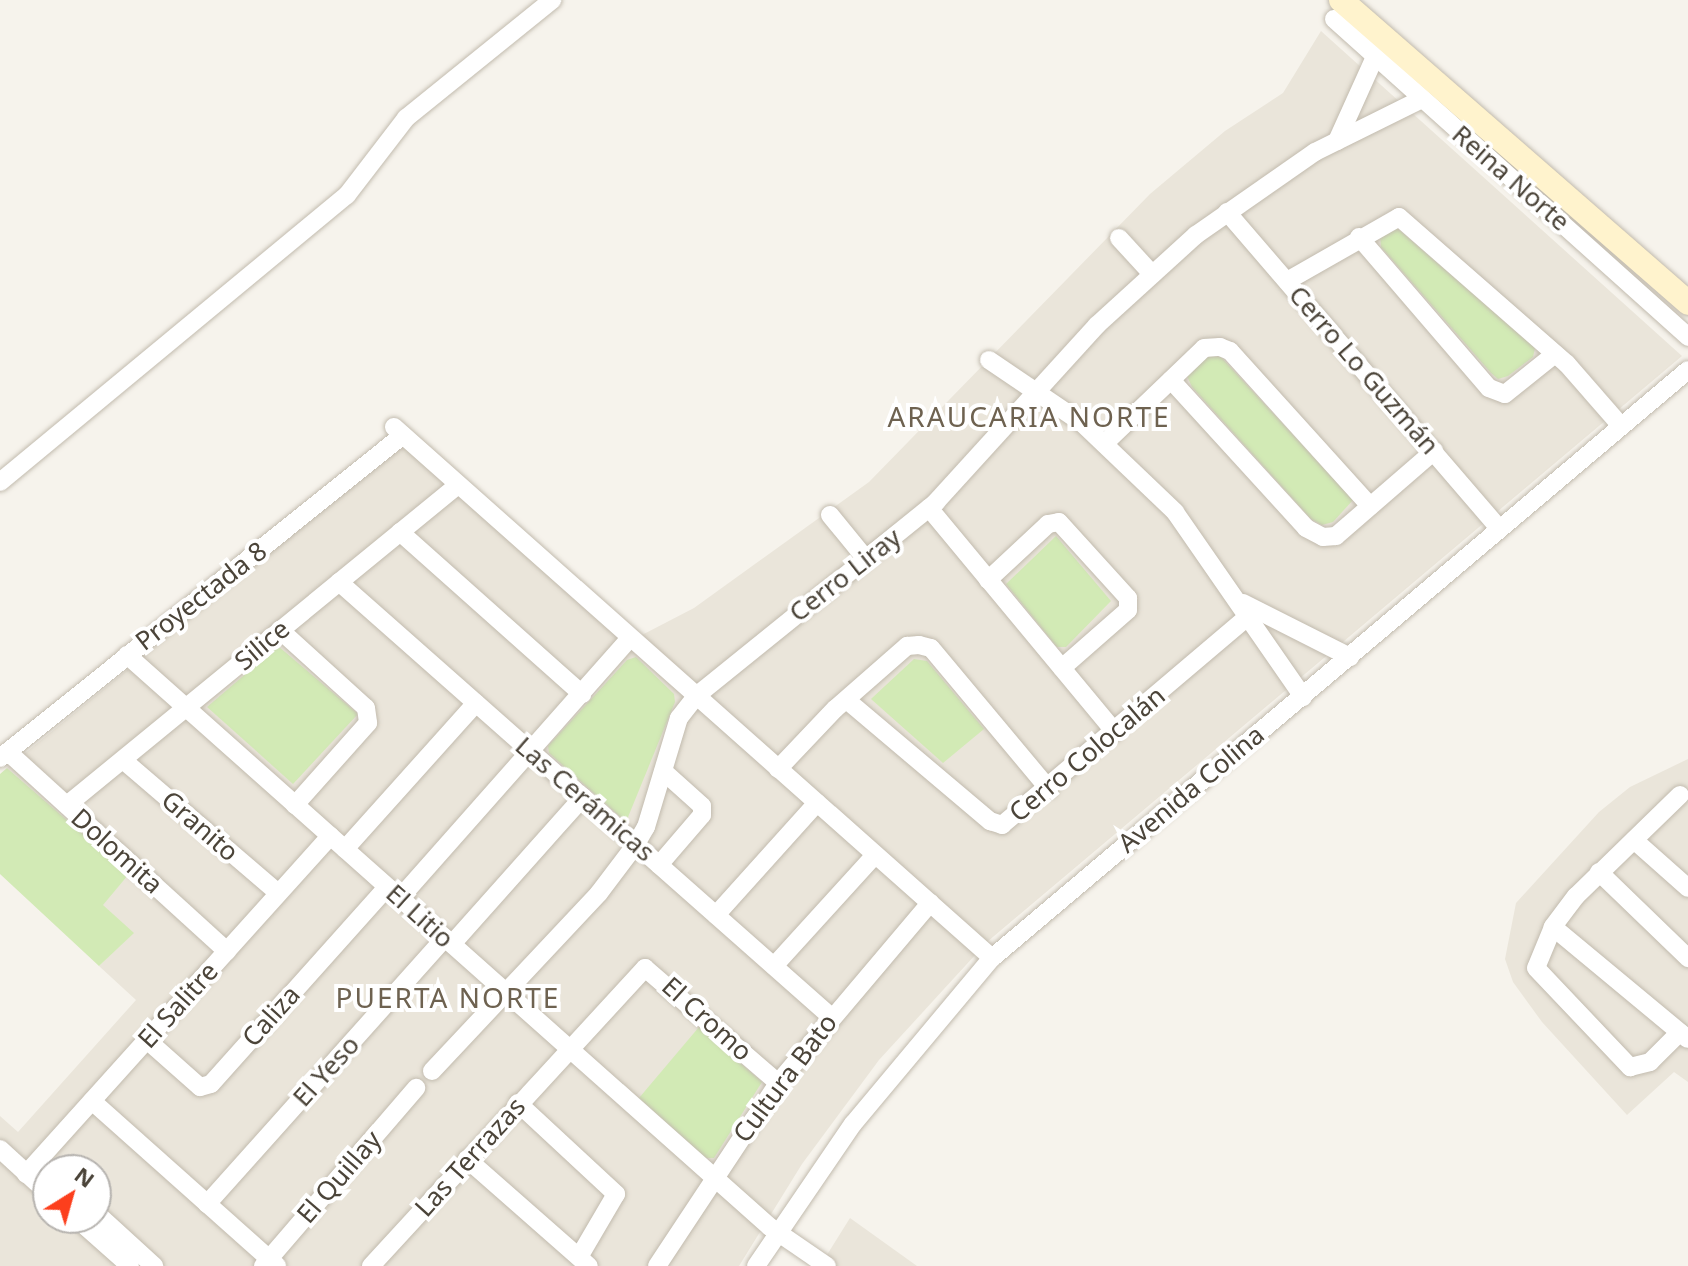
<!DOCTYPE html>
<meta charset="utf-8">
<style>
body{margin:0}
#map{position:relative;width:1688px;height:1266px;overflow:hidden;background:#f6f3ec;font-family:"Noto Sans",sans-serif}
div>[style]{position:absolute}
.residential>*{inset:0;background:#eae5da}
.green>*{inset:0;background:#d2eab5}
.roads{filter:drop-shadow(0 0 2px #c2bbae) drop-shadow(0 0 2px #c2bbae)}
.street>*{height:18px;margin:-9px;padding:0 9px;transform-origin:9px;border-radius:9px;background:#fff}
.secondary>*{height:24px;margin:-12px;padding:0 12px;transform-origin:12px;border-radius:12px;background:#fff3cd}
span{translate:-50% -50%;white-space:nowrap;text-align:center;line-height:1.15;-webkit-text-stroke:8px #fff;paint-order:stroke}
.street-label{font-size:26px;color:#4b4439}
.neighbourhood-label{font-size:28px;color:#6e6250;letter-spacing:2px}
.north{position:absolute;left:32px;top:1154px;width:80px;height:80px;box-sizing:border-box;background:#fff;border:2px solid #b7b4b0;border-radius:50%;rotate:37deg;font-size:22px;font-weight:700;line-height:32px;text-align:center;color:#4b4439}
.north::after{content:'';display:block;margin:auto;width:28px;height:36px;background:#fc3f1d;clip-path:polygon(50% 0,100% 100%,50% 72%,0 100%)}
</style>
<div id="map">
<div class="residential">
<div style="clip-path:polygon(evenodd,1321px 31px,1682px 356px,987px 942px,879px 1060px,802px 1164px,739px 1266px,0 1266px,0 1116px,18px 1132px,136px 1000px,99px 966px,133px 933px,102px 905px,129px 874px,7px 768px,416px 434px,640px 636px,694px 608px,869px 482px,1150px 194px,1225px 131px,1283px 93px,1321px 31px,48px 1170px,96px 1170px,96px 1218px,48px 1218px,48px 1170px)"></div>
<div style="clip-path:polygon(1688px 759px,1688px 1082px,1674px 1072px,1627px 1115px,1542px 1022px,1513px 982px,1505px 959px,1516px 903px,1599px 812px,1630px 787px)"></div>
<div style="clip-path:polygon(850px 1218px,917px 1266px,820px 1266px)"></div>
</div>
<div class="green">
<div style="clip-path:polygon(1397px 228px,1535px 348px,1533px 357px,1508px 376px,1498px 379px,1491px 373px,1381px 247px,1380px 236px)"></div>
<div style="clip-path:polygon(1206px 356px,1221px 357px,1353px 500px,1333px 522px,1322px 525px,1311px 519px,1192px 387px,1187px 376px)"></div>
<div style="clip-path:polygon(1056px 536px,1111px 601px,1066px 647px,1057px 647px,1006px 584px)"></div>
<div style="clip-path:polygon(278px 646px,358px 714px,293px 784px,207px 707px)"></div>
<div style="clip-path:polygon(636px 657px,674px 694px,675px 702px,626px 822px,549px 753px,548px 746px,627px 660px)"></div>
<div style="clip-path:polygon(914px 659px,927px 661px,984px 729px,943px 763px,871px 699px)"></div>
<div style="clip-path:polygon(7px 768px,129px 874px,103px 905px,134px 933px,99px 966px,0 874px,0 774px)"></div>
<div style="clip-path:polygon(699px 1027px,762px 1082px,714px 1158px,706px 1158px,639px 1098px)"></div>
</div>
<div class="roads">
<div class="street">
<div style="left:1334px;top:19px;width:476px;rotate:41.9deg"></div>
<div style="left:1337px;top:141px;width:92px;rotate:-65.7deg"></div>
<div style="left:1227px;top:212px;width:418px;rotate:49.3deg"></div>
<div style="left:1359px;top:237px;width:199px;rotate:49.3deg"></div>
<div style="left:1489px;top:388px;width:17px;rotate:21deg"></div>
<div style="left:1505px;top:394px;width:64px;rotate:-38.7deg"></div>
<div style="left:1119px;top:238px;width:49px;rotate:47.5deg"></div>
<div style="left:1287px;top:281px;width:129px;rotate:-29.7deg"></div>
<div style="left:1399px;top:217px;width:223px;rotate:41.2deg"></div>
<div style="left:1567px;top:364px;width:82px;rotate:48.9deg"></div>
<div style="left:989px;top:360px;width:112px;rotate:34.1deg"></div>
<div style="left:1082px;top:423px;width:129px;rotate:43.7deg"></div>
<div style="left:1175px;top:512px;width:225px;rotate:55.3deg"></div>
<div style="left:1171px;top:380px;width:200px;rotate:47.6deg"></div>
<div style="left:1306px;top:528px;width:19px;rotate:28deg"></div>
<div style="left:1323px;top:537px;width:13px;rotate:-4deg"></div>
<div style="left:1336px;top:536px;width:130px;rotate:-40.9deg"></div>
<div style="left:394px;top:427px;width:800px;rotate:41.6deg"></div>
<div style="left:1105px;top:443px;width:137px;rotate:-43.8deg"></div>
<div style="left:1204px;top:348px;width:16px;rotate:-4deg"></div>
<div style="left:1220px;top:347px;width:11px;rotate:22deg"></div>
<div style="left:1230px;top:351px;width:209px;rotate:47.9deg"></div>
<div style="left:0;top:482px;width:450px;rotate:-39.6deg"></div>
<div style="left:347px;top:195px;width:97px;rotate:-52.5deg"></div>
<div style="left:406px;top:118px;width:188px;rotate:-38.9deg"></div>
<div style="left:929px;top:508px;width:291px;rotate:50.3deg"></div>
<div style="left:830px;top:515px;width:57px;rotate:50.7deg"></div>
<div style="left:400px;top:532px;width:244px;rotate:41.7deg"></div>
<div style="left:988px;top:580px;width:82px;rotate:-43deg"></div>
<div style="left:1048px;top:524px;width:11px;rotate:-10deg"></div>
<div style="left:1059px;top:522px;width:103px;rotate:47.8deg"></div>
<div style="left:1128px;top:598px;width:12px;rotate:90deg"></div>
<div style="left:1128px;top:610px;width:88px;rotate:138.7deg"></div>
<div style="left:339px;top:582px;width:655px;rotate:41.47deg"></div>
<div style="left:1243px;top:603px;width:120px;rotate:26.8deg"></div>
<div style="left:280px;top:630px;width:116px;rotate:42.2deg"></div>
<div style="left:366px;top:708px;width:15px;rotate:82deg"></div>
<div style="left:368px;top:723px;width:110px;rotate:131.7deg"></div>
<div style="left:127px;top:655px;width:861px;rotate:41.66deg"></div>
<div style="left:770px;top:1227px;width:69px;rotate:34.4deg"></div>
<div style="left:849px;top:702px;width:185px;rotate:40.2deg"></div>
<div style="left:990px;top:821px;width:13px;rotate:18deg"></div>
<div style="left:1002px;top:825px;width:325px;rotate:-40.3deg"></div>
<div style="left:8px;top:752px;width:296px;rotate:42.3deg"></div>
<div style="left:0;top:758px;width:516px;rotate:-38.71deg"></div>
<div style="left:123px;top:760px;width:204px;rotate:40.6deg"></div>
<div style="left:778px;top:769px;width:83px;rotate:-46.5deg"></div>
<div style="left:835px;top:709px;width:96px;rotate:-41.2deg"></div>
<div style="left:907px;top:646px;width:12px;rotate:-5deg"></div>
<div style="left:919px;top:645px;width:12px;rotate:14deg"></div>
<div style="left:931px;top:648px;width:184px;rotate:50.1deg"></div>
<div style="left:1680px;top:795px;width:145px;rotate:135.8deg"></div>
<div style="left:1576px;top:896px;width:39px;rotate:127deg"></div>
<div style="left:1553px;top:927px;width:44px;rotate:112.5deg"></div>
<div style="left:1536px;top:968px;width:137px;rotate:46.5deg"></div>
<div style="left:1630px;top:1067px;width:21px;rotate:-14deg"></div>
<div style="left:1650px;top:1062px;width:42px;rotate:-45deg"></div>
<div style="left:67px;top:805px;width:505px;rotate:-39.3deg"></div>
<div style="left:1634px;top:840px;width:72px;rotate:41.6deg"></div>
<div style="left:345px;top:849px;width:196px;rotate:-48.1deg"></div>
<div style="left:659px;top:865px;width:66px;rotate:-49.3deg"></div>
<div style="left:702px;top:815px;width:9px;rotate:-90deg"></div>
<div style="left:702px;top:806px;width:52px;rotate:-138.1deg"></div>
<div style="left:1599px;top:872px;width:124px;rotate:44deg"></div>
<div style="left:400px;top:898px;width:347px;rotate:-48.5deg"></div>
<div style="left:716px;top:915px;width:151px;rotate:-48deg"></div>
<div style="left:1553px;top:927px;width:175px;rotate:39.7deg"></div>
<div style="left:452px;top:944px;width:197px;rotate:-48.3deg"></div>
<div style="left:774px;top:966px;width:150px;rotate:-47.7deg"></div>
<div style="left:147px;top:1040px;width:71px;rotate:41.6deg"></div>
<div style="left:200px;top:1087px;width:11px;rotate:-15deg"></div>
<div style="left:211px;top:1084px;width:264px;rotate:-48.2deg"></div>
<div style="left:432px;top:1071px;width:244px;rotate:-46.8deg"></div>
<div style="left:599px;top:893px;width:61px;rotate:-52.9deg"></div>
<div style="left:636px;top:844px;width:20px;rotate:-60deg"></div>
<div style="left:646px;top:827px;width:114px;rotate:-73.2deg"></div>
<div style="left:679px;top:718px;width:28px;rotate:-52deg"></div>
<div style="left:696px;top:696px;width:309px;rotate:-38.9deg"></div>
<div style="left:936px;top:502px;width:239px;rotate:-47.7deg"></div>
<div style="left:1097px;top:325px;width:134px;rotate:-42.3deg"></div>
<div style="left:1196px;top:235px;width:145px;rotate:-34.9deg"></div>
<div style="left:1315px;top:152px;width:119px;rotate:-26.4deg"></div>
<div style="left:92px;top:1101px;width:248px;rotate:41.7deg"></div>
<div style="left:518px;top:1103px;width:134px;rotate:42.9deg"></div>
<div style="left:616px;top:1194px;width:73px;rotate:120.4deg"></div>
<div style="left:0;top:1149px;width:65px;rotate:42.5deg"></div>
<div style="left:467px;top:1159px;width:162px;rotate:41.3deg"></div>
<div style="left:26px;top:1174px;width:455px;rotate:-48deg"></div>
<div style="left:207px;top:1204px;width:357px;rotate:-48.2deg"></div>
<div style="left:96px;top:1213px;width:79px;rotate:42.4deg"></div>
<div style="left:76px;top:1218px;width:72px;rotate:41.6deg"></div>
<div style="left:263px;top:1266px;width:235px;rotate:-49.3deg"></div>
<div style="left:371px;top:1266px;width:405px;rotate:-47.4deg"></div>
<div style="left:645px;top:968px;width:176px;rotate:40.8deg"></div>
<div style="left:657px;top:1266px;width:219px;rotate:-56.5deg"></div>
<div style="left:778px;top:1083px;width:236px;rotate:-49.8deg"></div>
<div style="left:756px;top:1266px;width:172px;rotate:-55.7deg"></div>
<div style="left:853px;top:1124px;width:217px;rotate:-50.1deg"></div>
<div style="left:992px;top:958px;width:911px;rotate:-40.19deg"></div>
</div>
<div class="secondary">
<div style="left:1341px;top:0;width:461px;rotate:41.1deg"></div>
</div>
</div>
<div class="street-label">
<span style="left:1511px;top:178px;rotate:41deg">Reina Norte</span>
<span style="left:1364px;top:370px;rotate:49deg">Cerro Lo Guzmán</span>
<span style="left:845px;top:575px;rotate:-38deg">Cerro Liray</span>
<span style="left:201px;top:596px;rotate:-38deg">Proyectada 8</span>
<span style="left:262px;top:645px;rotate:-40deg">Silice</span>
<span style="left:1087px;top:754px;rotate:-40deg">Cerro Colocalán</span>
<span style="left:1191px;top:789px;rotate:-40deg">Avenida Colina</span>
<span style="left:585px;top:799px;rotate:41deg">Las Cerámicas</span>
<span style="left:200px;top:826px;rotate:41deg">Granito</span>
<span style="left:117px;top:851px;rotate:42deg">Dolomita</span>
<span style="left:420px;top:916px;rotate:42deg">El Litio</span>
<span style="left:178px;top:1005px;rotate:-48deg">El Salitre</span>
<span style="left:271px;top:1016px;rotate:-48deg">Caliza</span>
<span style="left:707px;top:1019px;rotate:42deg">El Cromo</span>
<span style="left:326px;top:1071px;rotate:-48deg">El Yeso</span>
<span style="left:785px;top:1078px;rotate:-53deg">Cultura Bato</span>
<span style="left:470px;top:1157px;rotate:-48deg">Las Terrazas</span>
<span style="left:339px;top:1177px;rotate:-49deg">El Quillay</span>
</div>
<div class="neighbourhood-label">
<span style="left:1029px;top:416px">ARAUCARIA NORTE</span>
<span style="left:448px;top:997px">PUERTA NORTE</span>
</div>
<div class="north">N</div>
</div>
